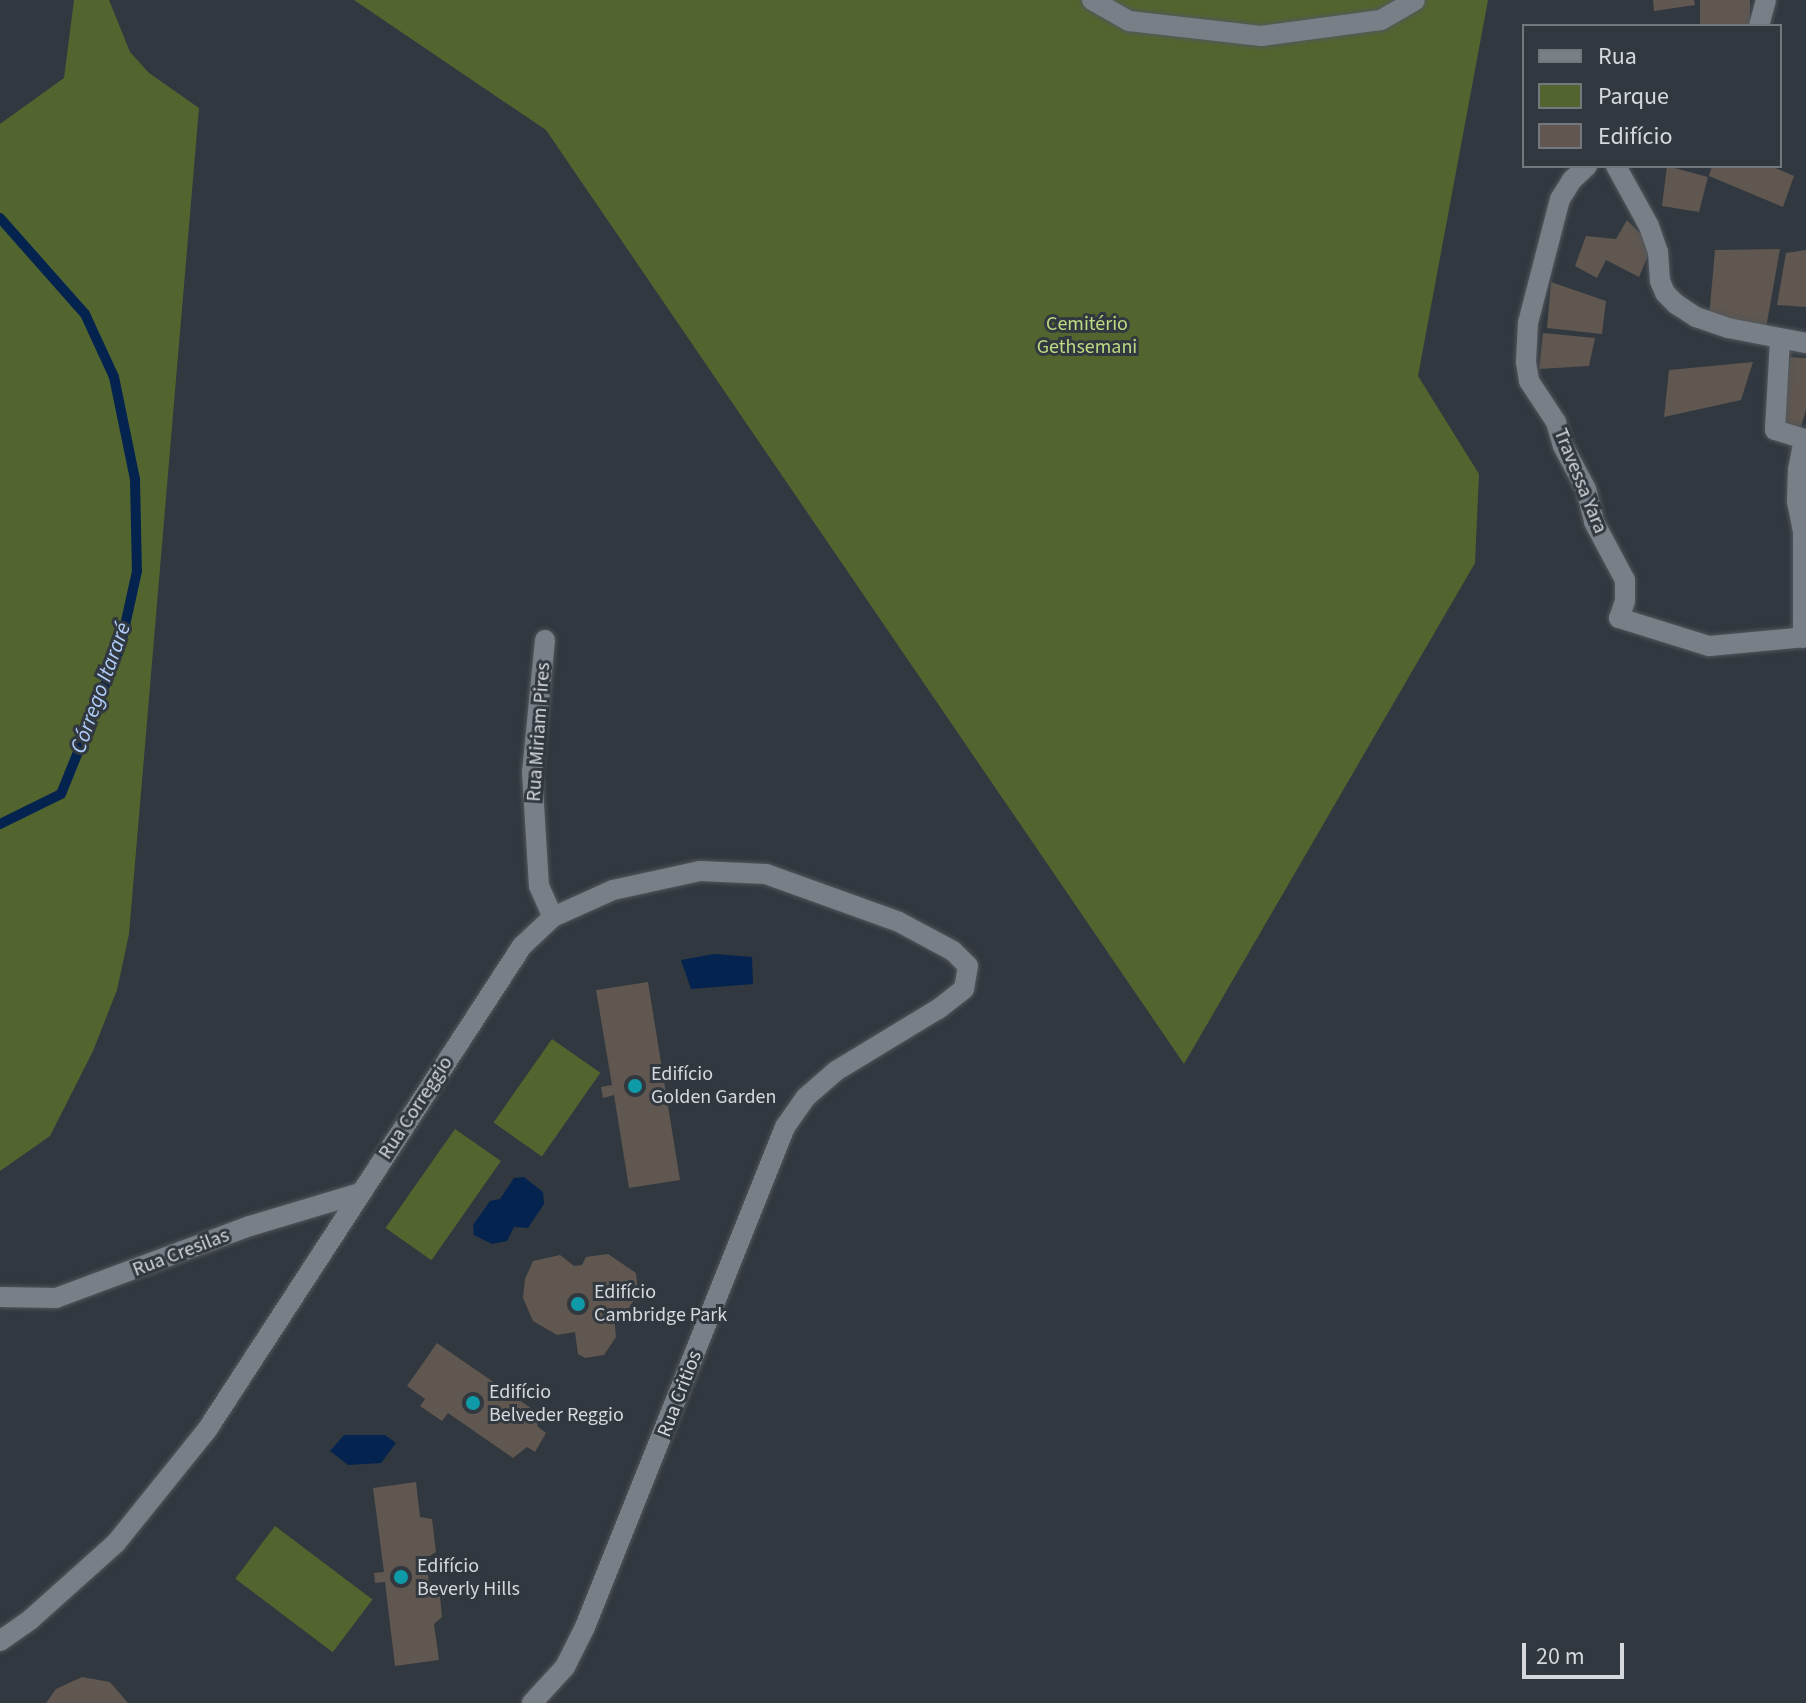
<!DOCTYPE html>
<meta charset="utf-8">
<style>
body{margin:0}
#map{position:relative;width:1806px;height:1703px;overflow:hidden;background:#32383f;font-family:"Source Sans 3",sans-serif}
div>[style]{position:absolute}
.green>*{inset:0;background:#53652f;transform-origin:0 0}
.water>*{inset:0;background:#05234f}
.stream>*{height:10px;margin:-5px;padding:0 5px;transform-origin:5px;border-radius:5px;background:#05234f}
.building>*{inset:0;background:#5f5750;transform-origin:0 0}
.roads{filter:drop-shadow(0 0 2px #52575d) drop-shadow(0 0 2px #52575d)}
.minor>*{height:20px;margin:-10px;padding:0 10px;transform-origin:10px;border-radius:10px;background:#797f87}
.dots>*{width:22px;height:22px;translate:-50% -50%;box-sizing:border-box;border:4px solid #32383f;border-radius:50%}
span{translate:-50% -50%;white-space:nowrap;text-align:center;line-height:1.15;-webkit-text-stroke:6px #32383f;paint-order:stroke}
.park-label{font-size:20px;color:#bcdb82}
.street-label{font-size:20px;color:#d5d9de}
.poi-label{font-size:20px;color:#d5d9de}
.left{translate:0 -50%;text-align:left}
.water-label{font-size:22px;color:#b0cefb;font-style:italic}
.legend{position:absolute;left:1522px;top:24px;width:260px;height:144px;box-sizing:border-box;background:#32383f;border:2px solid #73787f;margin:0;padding:10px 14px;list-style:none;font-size:24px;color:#d5d9de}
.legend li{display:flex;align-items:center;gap:16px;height:40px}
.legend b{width:40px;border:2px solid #73787f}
.scale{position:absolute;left:1522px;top:1643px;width:102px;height:36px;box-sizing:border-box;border:4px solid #d5d9de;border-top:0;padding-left:10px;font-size:24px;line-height:28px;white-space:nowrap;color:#d5d9de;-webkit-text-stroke:6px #32383f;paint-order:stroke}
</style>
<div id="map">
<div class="green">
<div style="clip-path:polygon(74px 0,109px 0,130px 52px,149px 73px,199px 108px,129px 934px,117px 990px,93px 1051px,50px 1136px,0 1171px,0 124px,64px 78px)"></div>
<div style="clip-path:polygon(354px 0,1488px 0,1418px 376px,1479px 474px,1475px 563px,1184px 1064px,546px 130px)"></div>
<div style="left:552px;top:1039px;width:59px;height:102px;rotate:35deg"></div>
<div style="left:455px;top:1129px;width:56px;height:121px;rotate:35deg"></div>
<div style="left:275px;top:1526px;width:122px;height:66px;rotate:37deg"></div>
</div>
<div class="water">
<div style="clip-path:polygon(714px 954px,752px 957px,753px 984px,691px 989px,681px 960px)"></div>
<div style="clip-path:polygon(524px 1177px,543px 1192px,544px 1204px,528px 1228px,514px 1227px,507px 1241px,492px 1244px,474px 1235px,473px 1225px,490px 1201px,500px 1199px,514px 1178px)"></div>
<div style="clip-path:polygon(344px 1435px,385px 1435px,396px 1443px,381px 1463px,348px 1465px,330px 1451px)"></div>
</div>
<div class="stream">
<div style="left:0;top:218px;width:128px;rotate:48.5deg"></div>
<div style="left:85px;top:314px;width:69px;rotate:65.3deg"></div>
<div style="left:114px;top:377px;width:104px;rotate:78.4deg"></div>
<div style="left:135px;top:479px;width:92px;rotate:88.8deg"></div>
<div style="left:137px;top:571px;width:79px;rotate:102.4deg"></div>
<div style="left:120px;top:648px;width:157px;rotate:112deg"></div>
<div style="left:61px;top:794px;width:68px;rotate:153.8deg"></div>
</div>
<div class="building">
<div style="clip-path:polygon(1653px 0,1694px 0,1695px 5px,1654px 11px)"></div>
<div style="left:1700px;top:0;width:50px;height:26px"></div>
<div style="clip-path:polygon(1667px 166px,1708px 177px,1699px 212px,1662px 206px)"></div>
<div style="clip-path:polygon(1712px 166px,1771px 166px,1794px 176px,1783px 207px,1709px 176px)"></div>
<div style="clip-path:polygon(1627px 220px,1652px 246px,1639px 277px,1606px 260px,1597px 278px,1575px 266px,1586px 236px,1616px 239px)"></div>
<div style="clip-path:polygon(1780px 249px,1766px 328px,1709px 317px,1715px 250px)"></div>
<div style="clip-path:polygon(1806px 250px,1806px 307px,1777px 305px,1786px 253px)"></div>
<div style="clip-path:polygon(1551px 282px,1606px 301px,1602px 334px,1547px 328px)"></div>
<div style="clip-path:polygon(1543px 333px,1595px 338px,1589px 366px,1539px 369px)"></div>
<div style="clip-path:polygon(1790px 357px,1806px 358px,1806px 410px,1800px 430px,1784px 423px)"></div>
<div style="clip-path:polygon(1753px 362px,1741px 400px,1664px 417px,1669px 370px)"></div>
<div style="clip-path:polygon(648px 982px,680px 1180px,629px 1188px,614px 1095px,603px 1098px,601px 1087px,612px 1085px,596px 990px)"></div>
<div style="clip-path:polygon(608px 1254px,636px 1273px,638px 1293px,628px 1310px,614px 1316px,616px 1337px,604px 1355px,585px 1358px,578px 1354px,575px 1332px,557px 1335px,533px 1321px,523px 1298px,525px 1279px,533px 1261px,560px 1255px,574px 1266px,582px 1265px,586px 1257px)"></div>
<div style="clip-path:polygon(437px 1343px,541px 1415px,537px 1426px,546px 1433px,535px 1452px,527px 1447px,513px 1458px,448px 1413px,442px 1421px,420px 1406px,425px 1399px,407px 1386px)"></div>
<div style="clip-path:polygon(416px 1482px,420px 1517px,432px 1519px,436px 1552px,426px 1558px,429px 1582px,439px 1586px,442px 1617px,434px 1624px,439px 1660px,395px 1666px,385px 1582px,375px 1583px,374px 1573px,384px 1572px,373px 1488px)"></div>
<div style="clip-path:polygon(82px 1677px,110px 1682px,128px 1703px,46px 1703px,56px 1689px)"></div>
</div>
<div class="roads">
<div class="minor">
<div style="left:1092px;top:0;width:43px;rotate:29.6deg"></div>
<div style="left:1129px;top:21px;width:133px;rotate:6.5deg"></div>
<div style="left:1261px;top:36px;width:121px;rotate:-7.6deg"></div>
<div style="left:1381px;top:20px;width:39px;rotate:-30deg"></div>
<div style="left:1759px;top:26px;width:27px;rotate:-75deg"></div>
<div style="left:1587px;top:166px;width:21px;rotate:137deg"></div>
<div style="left:1572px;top:180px;width:22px;rotate:122deg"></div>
<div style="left:1560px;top:199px;width:128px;rotate:104.5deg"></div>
<div style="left:1528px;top:323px;width:39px;rotate:93deg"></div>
<div style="left:1526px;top:362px;width:19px;rotate:81deg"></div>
<div style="left:1529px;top:381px;width:49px;rotate:56.6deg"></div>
<div style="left:1556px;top:422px;width:25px;rotate:74deg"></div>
<div style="left:1563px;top:446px;width:49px;rotate:61.9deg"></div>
<div style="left:1586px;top:489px;width:34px;rotate:76deg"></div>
<div style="left:1594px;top:522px;width:66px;rotate:61.9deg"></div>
<div style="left:1625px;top:580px;width:21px;rotate:90deg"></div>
<div style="left:1625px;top:601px;width:18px;rotate:109deg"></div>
<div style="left:1619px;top:618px;width:94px;rotate:17.3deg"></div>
<div style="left:1709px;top:646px;width:97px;rotate:-5.3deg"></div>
<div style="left:1616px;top:166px;width:68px;rotate:61.2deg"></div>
<div style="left:1649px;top:226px;width:28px;rotate:71deg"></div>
<div style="left:1658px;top:252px;width:29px;rotate:86deg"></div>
<div style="left:1660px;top:281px;width:13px;rotate:67deg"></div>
<div style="left:1665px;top:293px;width:16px;rotate:45deg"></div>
<div style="left:1676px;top:304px;width:24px;rotate:33deg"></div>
<div style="left:1696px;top:317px;width:34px;rotate:19deg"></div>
<div style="left:1728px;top:328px;width:79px;rotate:10.9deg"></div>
<div style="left:1780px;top:340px;width:90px;rotate:93.2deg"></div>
<div style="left:1775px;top:430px;width:30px;rotate:17deg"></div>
<div style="left:1804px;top:439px;width:32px;rotate:101deg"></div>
<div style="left:1798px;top:470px;width:31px;rotate:92deg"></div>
<div style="left:1797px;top:501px;width:33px;rotate:79deg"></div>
<div style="left:1803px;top:533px;width:105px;rotate:90deg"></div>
<div style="left:545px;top:640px;width:133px;rotate:95.6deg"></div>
<div style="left:532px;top:772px;width:114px;rotate:86.5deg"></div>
<div style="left:539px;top:886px;width:34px;rotate:66deg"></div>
<div style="left:0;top:1297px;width:56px;rotate:1deg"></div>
<div style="left:56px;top:1298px;width:207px;rotate:-20.4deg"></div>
<div style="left:250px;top:1226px;width:115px;rotate:-16.7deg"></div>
<div style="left:0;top:1641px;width:38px;rotate:-35deg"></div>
<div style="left:31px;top:1619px;width:114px;rotate:-41.8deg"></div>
<div style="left:116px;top:1543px;width:145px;rotate:-51.2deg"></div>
<div style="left:207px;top:1430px;width:577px;rotate:-56.94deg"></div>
<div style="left:522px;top:946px;width:42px;rotate:-43.1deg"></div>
<div style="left:553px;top:917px;width:66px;rotate:-24.2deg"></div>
<div style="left:613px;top:890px;width:89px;rotate:-12.3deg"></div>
<div style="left:700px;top:871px;width:66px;rotate:2.6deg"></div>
<div style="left:766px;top:874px;width:141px;rotate:19.8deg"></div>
<div style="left:899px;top:922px;width:61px;rotate:28.2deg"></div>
<div style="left:953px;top:951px;width:21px;rotate:45deg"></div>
<div style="left:968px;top:966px;width:23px;rotate:100deg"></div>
<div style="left:964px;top:989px;width:33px;rotate:142deg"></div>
<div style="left:938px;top:1009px;width:119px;rotate:148.7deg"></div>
<div style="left:836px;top:1071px;width:40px;rotate:139deg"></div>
<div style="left:806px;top:1097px;width:37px;rotate:125deg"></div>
<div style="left:785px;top:1127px;width:539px;rotate:111.8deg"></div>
<div style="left:585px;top:1627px;width:45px;rotate:116.6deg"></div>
<div style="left:565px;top:1667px;width:49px;rotate:132.5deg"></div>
</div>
</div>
<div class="dots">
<div style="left:635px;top:1086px;background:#0f9aa8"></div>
<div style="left:578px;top:1304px;background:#0f9aa8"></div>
<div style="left:473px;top:1403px;background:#0f9aa8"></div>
<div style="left:401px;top:1577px;background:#0f9aa8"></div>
</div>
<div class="park-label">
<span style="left:1087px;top:336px">Cemitério<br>Gethsemani</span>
</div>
<div class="street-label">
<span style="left:1580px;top:481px;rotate:68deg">Travessa Yara</span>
<span style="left:539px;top:732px;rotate:-86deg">Rua Miriam Pires</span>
<span style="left:416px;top:1108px;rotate:-57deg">Rua Correggio</span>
<span style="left:181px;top:1253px;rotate:-21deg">Rua Cresilas</span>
<span style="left:680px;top:1394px;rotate:-69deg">Rua Critios</span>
</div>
<div class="poi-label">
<span class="left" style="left:651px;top:1086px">Edifício<br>Golden Garden</span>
<span class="left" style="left:594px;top:1304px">Edifício<br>Cambridge Park</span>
<span class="left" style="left:489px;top:1404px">Edifício<br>Belveder Reggio</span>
<span class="left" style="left:417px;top:1578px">Edifício<br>Beverly Hills</span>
</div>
<div class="water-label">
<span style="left:101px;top:688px;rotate:-70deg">Córrego Itararé</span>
</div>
<ul class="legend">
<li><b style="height:10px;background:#797f87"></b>Rua</li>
<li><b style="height:22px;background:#53652f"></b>Parque</li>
<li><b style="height:22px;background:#5f5750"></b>Edifício</li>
</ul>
<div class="scale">20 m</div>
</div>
